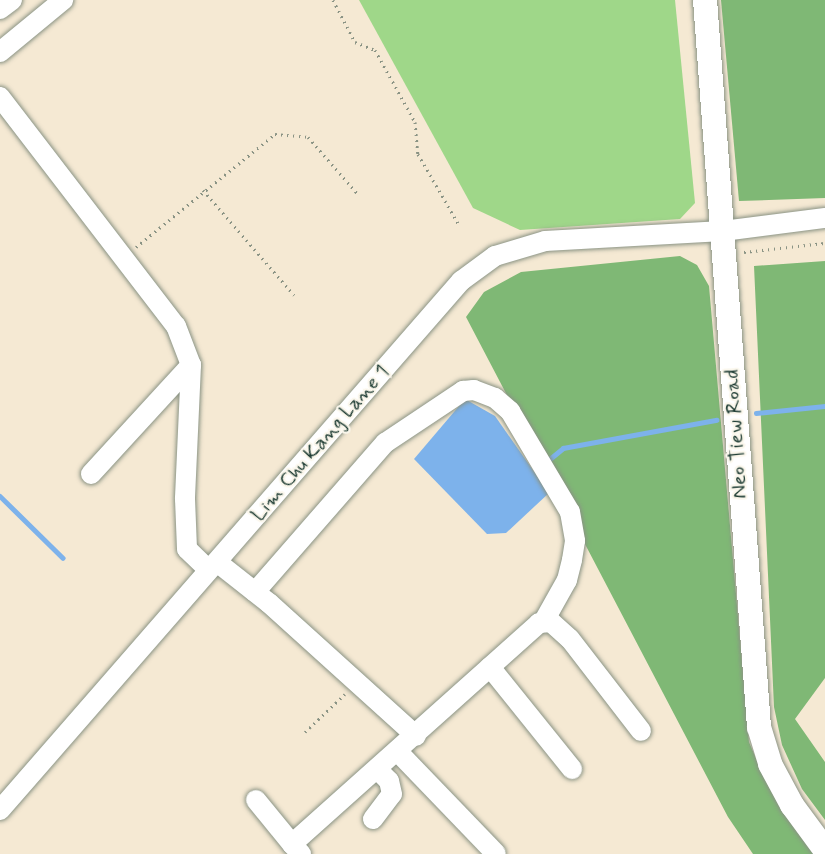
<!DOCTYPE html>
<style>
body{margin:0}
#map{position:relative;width:825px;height:854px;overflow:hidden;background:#f5e9d3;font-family:Mynerve,sans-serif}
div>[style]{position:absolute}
.green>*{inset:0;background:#9fd789}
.forest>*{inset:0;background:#7fb875}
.water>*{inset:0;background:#7db2eb}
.stream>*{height:4.5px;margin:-2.25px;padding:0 2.25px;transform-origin:2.25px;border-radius:2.25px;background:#7db2eb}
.path>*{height:3px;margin-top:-1.5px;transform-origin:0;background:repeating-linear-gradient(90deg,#8a9384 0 1.5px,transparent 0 6px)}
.roads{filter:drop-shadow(0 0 2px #8a9384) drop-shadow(0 0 2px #8a9384)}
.minor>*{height:20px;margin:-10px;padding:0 10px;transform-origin:10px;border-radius:10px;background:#fff}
.major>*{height:24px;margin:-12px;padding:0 12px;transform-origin:12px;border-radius:12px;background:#fff}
span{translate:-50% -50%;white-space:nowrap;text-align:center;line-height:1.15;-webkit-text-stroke:4.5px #fbf7ec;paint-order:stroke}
.street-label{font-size:21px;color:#1f3d34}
</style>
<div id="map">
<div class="green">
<div style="clip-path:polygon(359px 0,675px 0,695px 203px,680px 219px,520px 230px,473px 208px)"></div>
</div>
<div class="forest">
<div style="clip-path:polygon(721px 0,825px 0,825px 198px,739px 201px)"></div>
<div style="clip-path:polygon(680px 256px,697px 265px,709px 286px,749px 742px,763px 775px,816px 854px,753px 854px,728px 817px,466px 317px,484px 292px,521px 272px)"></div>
<div style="clip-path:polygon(825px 261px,825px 678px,795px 719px,825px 762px,825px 820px,802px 789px,782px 745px,774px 707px,754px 266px)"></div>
</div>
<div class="water">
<div style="clip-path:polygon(465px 399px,495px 416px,549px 493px,506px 533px,487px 534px,414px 459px)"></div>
</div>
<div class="stream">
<div style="left:756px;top:413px;width:69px;rotate:-5.8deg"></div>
<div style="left:546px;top:462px;width:22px;rotate:-39deg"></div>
<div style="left:563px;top:448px;width:156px;rotate:-10.4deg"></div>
<div style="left:0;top:496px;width:88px;rotate:44.5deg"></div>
</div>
<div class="path">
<div style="left:333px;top:0;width:47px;rotate:62.4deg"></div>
<div style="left:355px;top:42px;width:22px;rotate:22deg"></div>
<div style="left:375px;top:50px;width:82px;rotate:60.9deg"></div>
<div style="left:415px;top:122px;width:32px;rotate:85deg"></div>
<div style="left:418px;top:154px;width:82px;rotate:60deg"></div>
<div style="left:203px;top:190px;width:139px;rotate:49.1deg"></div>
<div style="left:136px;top:247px;width:179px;rotate:-39.1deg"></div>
<div style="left:275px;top:134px;width:33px;rotate:5deg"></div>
<div style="left:308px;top:137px;width:74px;rotate:48.8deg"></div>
<div style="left:744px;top:252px;width:81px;rotate:-6.3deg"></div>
<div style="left:305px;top:732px;width:55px;rotate:-43.5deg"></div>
</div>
<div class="roads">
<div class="minor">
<div style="left:0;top:9px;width:15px;rotate:-37deg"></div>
<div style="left:0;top:52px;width:82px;rotate:-39.5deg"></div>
<div style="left:0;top:97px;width:289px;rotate:52.5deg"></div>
<div style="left:176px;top:326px;width:42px;rotate:69deg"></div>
<div style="left:191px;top:365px;width:134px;rotate:92.6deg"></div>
<div style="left:185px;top:499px;width:50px;rotate:87.7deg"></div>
<div style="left:187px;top:549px;width:30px;rotate:44deg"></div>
<div style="left:91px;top:474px;width:148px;rotate:-47.5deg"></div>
<div style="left:217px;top:562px;width:66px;rotate:38.3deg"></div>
<div style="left:269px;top:603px;width:198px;rotate:42.1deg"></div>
<div style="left:255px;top:592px;width:198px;rotate:-48.9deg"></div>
<div style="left:385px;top:443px;width:94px;rotate:-33.7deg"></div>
<div style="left:463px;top:391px;width:11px;rotate:-5deg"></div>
<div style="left:474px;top:390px;width:22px;rotate:21deg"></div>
<div style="left:495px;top:398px;width:20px;rotate:41deg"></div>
<div style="left:510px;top:411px;width:117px;rotate:59.3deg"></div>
<div style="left:570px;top:512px;width:29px;rotate:80deg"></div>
<div style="left:575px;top:541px;width:19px;rotate:99deg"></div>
<div style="left:572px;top:560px;width:21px;rotate:104deg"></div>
<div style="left:567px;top:580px;width:47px;rotate:119.3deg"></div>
<div style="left:490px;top:667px;width:131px;rotate:51.2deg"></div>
<div style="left:398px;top:752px;width:141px;rotate:46.1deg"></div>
<div style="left:256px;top:800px;width:57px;rotate:50.7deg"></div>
<div style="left:0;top:810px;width:702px;rotate:-48.93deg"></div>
<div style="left:461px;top:281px;width:42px;rotate:-36.3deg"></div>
<div style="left:495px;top:256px;width:52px;rotate:-16.7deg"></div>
<div style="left:545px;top:241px;width:178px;rotate:-3.2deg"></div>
<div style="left:723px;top:231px;width:103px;rotate:-7.3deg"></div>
<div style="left:373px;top:819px;width:31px;rotate:-53deg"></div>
<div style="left:392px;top:794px;width:13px;rotate:-103deg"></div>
<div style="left:389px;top:781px;width:17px;rotate:-135deg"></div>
<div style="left:301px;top:854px;width:13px;rotate:-132deg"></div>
<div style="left:292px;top:844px;width:331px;rotate:-41.8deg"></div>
<div style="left:539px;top:623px;width:12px;rotate:-5deg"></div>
<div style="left:551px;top:622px;width:25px;rotate:42deg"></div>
<div style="left:570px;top:639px;width:116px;rotate:52.3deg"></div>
</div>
<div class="major">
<div style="left:705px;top:0;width:729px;rotate:85.75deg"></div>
<div style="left:759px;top:727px;width:39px;rotate:73deg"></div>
<div style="left:770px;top:764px;width:47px;rotate:61.8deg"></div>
<div style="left:792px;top:805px;width:56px;rotate:53.7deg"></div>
</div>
</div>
<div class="street-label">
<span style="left:736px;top:434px;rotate:-94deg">Neo Tiew Road</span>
<span style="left:320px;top:443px;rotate:-49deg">Lim Chu Kang Lane 1</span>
</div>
</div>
